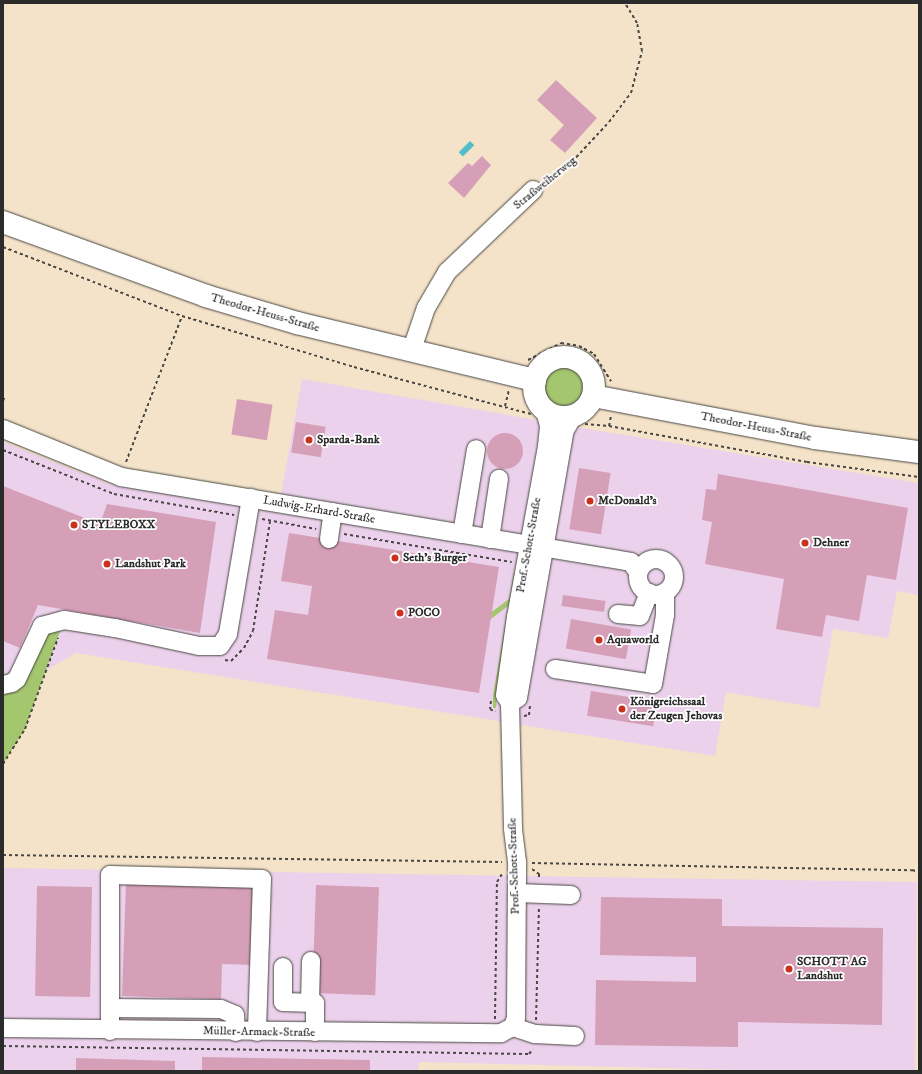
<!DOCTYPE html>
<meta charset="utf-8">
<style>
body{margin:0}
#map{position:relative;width:922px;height:1074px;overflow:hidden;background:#f4e3c9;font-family:"IM FELL DW Pica",serif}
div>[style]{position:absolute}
.built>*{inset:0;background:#ebd1eb}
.green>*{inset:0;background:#a4c66f;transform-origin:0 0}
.round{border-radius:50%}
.water>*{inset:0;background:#50bdc8;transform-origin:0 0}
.building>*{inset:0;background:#d69fb8;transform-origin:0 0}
.path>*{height:2px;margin-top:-1px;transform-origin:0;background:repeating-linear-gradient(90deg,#494743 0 3px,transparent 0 6px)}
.roads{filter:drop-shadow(0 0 1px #494743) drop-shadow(0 0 1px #494743)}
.minor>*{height:18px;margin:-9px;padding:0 9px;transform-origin:9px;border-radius:9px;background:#fff}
.minor>.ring{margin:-9px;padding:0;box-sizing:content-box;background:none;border:18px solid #fff;border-radius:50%}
.major>*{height:22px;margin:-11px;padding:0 11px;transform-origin:11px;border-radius:11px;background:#fff}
.major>.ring{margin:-11px;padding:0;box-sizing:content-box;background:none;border:22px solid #fff;border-radius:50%}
.dots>*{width:11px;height:11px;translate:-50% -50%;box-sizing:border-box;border:2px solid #fff;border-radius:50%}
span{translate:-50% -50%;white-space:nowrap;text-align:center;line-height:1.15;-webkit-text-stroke:3.5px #fff;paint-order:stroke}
.street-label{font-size:12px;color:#2b2b2b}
.poi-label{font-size:12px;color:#2b2b2b;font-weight:700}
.left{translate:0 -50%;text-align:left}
.frame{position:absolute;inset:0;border:4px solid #2b2b2b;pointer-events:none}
</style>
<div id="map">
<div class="built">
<div style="clip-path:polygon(302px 379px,588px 429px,919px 483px,919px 595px,897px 591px,888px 638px,833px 629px,819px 708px,726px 692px,715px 756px,76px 653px,3px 695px,3px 442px,110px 484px,278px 511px)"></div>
<div style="clip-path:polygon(3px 868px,917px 882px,915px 1071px,784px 1071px,419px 1062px,418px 1071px,3px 1071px)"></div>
</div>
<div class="green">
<div class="round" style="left:540px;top:364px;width:48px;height:48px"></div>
<div style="clip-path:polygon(520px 567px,497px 696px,496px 708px,493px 708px,493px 696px,514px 572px)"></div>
<div style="left:546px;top:571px;width:5px;height:144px;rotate:53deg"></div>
<div style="clip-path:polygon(64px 620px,25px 729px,3px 764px,3px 685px,42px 626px)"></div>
</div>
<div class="water">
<div style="left:470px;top:141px;width:6px;height:16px;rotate:45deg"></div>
</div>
<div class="building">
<div style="clip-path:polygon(556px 80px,597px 118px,565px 153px,550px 140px,564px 125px,537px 100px)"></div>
<div style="clip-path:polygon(482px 156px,491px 165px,464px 198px,448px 183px,468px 163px,472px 166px)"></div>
<div style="left:237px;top:399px;width:36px;height:36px;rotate:9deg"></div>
<div style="left:296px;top:422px;width:30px;height:31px;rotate:9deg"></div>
<div class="round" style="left:487px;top:433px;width:36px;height:36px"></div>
<div style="left:579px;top:468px;width:32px;height:62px;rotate:9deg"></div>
<div style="clip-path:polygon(718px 474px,908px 508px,896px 580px,867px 575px,859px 621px,826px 615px,822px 637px,776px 629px,784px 579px,705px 564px,712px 522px,702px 520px,706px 489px,716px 490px)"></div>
<div style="clip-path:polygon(3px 486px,100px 524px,107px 504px,216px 522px,200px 633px,38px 605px,20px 648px,3px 641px)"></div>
<div style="clip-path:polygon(289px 533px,499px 567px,479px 693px,267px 659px,275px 610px,308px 615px,312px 586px,281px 581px)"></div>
<div style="left:563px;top:595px;width:43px;height:11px;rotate:8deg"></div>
<div style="left:571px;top:619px;width:61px;height:30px;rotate:10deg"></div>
<div style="left:591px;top:691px;width:67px;height:25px;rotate:9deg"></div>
<div style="clip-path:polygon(126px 882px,255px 886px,253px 965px,222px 964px,221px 999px,122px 996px)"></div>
<div style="left:316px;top:885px;width:63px;height:108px;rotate:2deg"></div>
<div style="left:37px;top:886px;width:55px;height:110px;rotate:1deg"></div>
<div style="clip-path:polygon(601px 897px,722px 899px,722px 926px,883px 928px,882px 1025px,738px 1022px,738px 1047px,595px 1045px,596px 980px,696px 982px,696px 957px,600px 955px)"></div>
<div style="clip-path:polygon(202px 1057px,370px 1060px,370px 1071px,202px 1071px)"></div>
<div style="clip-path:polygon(76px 1058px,175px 1061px,175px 1071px,76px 1071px)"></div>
</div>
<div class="path">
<div style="left:544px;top:182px;width:29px;rotate:-34deg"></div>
<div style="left:568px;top:166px;width:60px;rotate:-47deg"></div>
<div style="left:609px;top:122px;width:36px;rotate:-53deg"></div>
<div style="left:631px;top:93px;width:43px;rotate:-75.3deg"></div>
<div style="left:642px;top:51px;width:28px;rotate:-100deg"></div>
<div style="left:637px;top:23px;width:23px;rotate:-121deg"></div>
<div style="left:3px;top:247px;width:192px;rotate:21.1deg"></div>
<div style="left:182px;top:316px;width:179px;rotate:16.5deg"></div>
<div style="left:354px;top:367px;width:183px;rotate:14.9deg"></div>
<div style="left:528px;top:360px;width:37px;rotate:-27deg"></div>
<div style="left:561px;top:343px;width:18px;rotate:9deg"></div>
<div style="left:579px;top:346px;width:17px;rotate:28deg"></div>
<div style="left:594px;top:354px;width:32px;rotate:58deg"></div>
<div style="left:3px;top:401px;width:5px;rotate:-68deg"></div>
<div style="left:505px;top:406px;width:16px;rotate:-76deg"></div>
<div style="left:585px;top:424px;width:24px;rotate:5deg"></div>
<div style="left:609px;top:426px;width:201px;rotate:10.3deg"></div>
<div style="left:807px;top:462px;width:113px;rotate:7.6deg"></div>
<div style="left:609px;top:426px;width:10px;rotate:-79deg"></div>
<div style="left:3px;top:450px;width:119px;rotate:21.6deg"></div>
<div style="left:114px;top:494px;width:122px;rotate:9.9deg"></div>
<div style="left:126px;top:462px;width:156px;rotate:-69deg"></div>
<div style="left:262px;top:519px;width:55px;rotate:10.5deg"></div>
<div style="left:344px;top:534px;width:170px;rotate:9.5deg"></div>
<div style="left:225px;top:660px;width:6px;rotate:9deg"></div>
<div style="left:231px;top:661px;width:18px;rotate:-45deg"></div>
<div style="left:244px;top:648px;width:19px;rotate:-62deg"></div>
<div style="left:253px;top:631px;width:111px;rotate:-81.2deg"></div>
<div style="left:491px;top:701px;width:8px;rotate:97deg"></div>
<div style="left:490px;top:709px;width:6px;rotate:31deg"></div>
<div style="left:524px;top:716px;width:5px;rotate:-11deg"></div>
<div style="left:529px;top:715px;width:9px;rotate:-84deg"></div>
<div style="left:3px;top:764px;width:41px;rotate:-57.8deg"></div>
<div style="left:25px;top:729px;width:97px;rotate:-70.1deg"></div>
<div style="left:3px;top:855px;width:499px;rotate:0.8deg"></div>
<div style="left:532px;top:863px;width:380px;rotate:1.1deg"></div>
<div style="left:912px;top:870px;width:7px;rotate:16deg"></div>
<div style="left:532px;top:869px;width:9px;rotate:36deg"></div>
<div style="left:539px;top:874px;width:6px;rotate:90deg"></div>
<div style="left:495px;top:1019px;width:137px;rotate:-89.2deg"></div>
<div style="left:497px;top:882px;width:9px;rotate:-58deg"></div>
<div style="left:536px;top:1020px;width:112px;rotate:-88.5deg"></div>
<div style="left:3px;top:1046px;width:526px;rotate:0.87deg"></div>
<div style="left:529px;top:1054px;width:6px;rotate:-51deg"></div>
</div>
<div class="roads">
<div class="minor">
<div style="left:411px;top:352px;width:46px;rotate:-71.2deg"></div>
<div style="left:426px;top:308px;width:42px;rotate:-59.7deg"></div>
<div style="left:447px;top:272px;width:119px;rotate:-43.6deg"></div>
<div style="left:3px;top:429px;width:127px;rotate:22.1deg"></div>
<div style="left:121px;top:477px;width:517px;rotate:9.46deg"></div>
<div style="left:631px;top:562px;width:12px;rotate:55deg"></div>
<div style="left:462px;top:534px;width:86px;rotate:-80.6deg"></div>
<div style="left:329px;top:539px;width:27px;rotate:-82deg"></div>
<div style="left:490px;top:539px;width:61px;rotate:-81.5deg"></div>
<div class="ring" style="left:638px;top:559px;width:18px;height:18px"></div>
<div style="left:618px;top:614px;width:22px;rotate:5deg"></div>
<div style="left:640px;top:616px;width:25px;rotate:-69deg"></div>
<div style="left:555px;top:669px;width:99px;rotate:8.7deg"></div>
<div style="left:653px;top:684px;width:70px;rotate:-80.1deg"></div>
<div style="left:665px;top:615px;width:23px;rotate:-90deg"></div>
<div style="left:3px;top:685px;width:9px;rotate:-13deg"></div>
<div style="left:12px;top:683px;width:6px;rotate:-39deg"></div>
<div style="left:17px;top:679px;width:59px;rotate:-64.7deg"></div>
<div style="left:42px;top:626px;width:23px;rotate:-15deg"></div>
<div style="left:64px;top:620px;width:52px;rotate:8.9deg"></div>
<div style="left:115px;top:628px;width:86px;rotate:12.1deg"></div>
<div style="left:199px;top:646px;width:21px"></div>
<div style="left:220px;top:646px;width:14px;rotate:-56deg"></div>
<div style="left:228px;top:634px;width:138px;rotate:-80.4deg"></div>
<div style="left:510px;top:703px;width:9px;rotate:-32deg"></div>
<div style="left:518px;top:698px;width:272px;rotate:-80.1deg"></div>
<div style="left:565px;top:430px;width:16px;rotate:-60deg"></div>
<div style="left:517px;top:893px;width:54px;rotate:2.1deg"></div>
<div style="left:283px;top:967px;width:35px;rotate:90deg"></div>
<div style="left:283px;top:1002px;width:32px;rotate:2deg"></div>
<div style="left:315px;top:1003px;width:29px;rotate:90deg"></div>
<div style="left:310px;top:1003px;width:42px;rotate:-88.6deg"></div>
<div style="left:110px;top:1008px;width:111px;rotate:0.5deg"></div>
<div style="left:221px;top:1009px;width:15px;rotate:23deg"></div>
<div style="left:235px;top:1015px;width:17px;rotate:87deg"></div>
<div style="left:513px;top:1027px;width:23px;rotate:18deg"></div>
<div style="left:535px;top:1034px;width:40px;rotate:2.9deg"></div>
<div style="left:3px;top:1028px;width:498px;rotate:0.6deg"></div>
<div style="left:501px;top:1033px;width:13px;rotate:-27deg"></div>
<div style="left:513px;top:1027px;width:9px;rotate:-72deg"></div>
<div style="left:516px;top:1018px;width:156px;rotate:-89.6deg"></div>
<div style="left:517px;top:862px;width:35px;rotate:-97deg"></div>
<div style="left:513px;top:827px;width:124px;rotate:-91.4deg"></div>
<div style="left:510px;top:703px;width:9px;rotate:-122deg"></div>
<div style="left:505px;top:695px;width:79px;rotate:-82deg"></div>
<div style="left:516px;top:617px;width:174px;rotate:-79.7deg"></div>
<div style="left:547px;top:446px;width:20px;rotate:-84deg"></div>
<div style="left:549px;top:426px;width:16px;rotate:-104deg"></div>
<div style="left:110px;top:1031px;width:156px;rotate:-90deg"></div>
<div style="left:110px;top:875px;width:152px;rotate:1.5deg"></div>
<div style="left:262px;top:879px;width:153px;rotate:91.9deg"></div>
</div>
<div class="major">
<div style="left:3px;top:222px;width:216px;rotate:20deg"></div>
<div style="left:206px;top:296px;width:95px;rotate:16.5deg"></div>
<div style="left:297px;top:323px;width:245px;rotate:13.5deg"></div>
<div class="ring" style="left:534px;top:357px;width:38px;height:38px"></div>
<div style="left:593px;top:396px;width:226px;rotate:10.7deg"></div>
<div style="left:815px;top:438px;width:105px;rotate:7.7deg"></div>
</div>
</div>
<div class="dots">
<div style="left:309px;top:440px;background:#c8321e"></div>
<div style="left:590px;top:501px;background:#c8321e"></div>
<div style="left:74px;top:525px;background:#c8321e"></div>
<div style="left:805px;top:543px;background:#c8321e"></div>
<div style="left:395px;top:558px;background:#c8321e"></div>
<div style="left:107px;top:564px;background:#c8321e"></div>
<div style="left:400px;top:613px;background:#c8321e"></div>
<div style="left:599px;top:640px;background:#c8321e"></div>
<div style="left:622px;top:709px;background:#c8321e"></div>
<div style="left:789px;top:969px;background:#c8321e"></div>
</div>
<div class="street-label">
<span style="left:545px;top:183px;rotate:-39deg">Straßweiherweg</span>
<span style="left:265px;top:313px;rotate:16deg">Theodor-Heuss-Straße</span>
<span style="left:756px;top:427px;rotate:11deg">Theodor-Heuss-Straße</span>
<span style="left:319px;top:510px;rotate:10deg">Ludwig-Erhard-Straße</span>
<span style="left:529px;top:545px;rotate:-80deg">Prof.-Schott-Straße</span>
<span style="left:514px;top:866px;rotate:-92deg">Prof.-Schott-Straße</span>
<span style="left:259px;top:1032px;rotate:1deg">Müller-Armack-Straße</span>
</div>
<div class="poi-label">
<span class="left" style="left:317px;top:440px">Sparda-Bank</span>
<span class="left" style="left:598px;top:501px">McDonald's</span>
<span class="left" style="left:82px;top:525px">STYLEBOXX</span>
<span class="left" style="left:813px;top:543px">Dehner</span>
<span class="left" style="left:403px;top:558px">Seth’s Burger</span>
<span class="left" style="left:115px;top:564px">Landshut Park</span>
<span class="left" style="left:408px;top:613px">POCO</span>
<span class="left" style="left:607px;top:640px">Aquaworld</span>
<span class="left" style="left:630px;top:709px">Königreichssaal<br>der Zeugen Jehovas</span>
<span class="left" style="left:797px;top:969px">SCHOTT AG<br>Landshut</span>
</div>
<div class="frame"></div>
</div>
